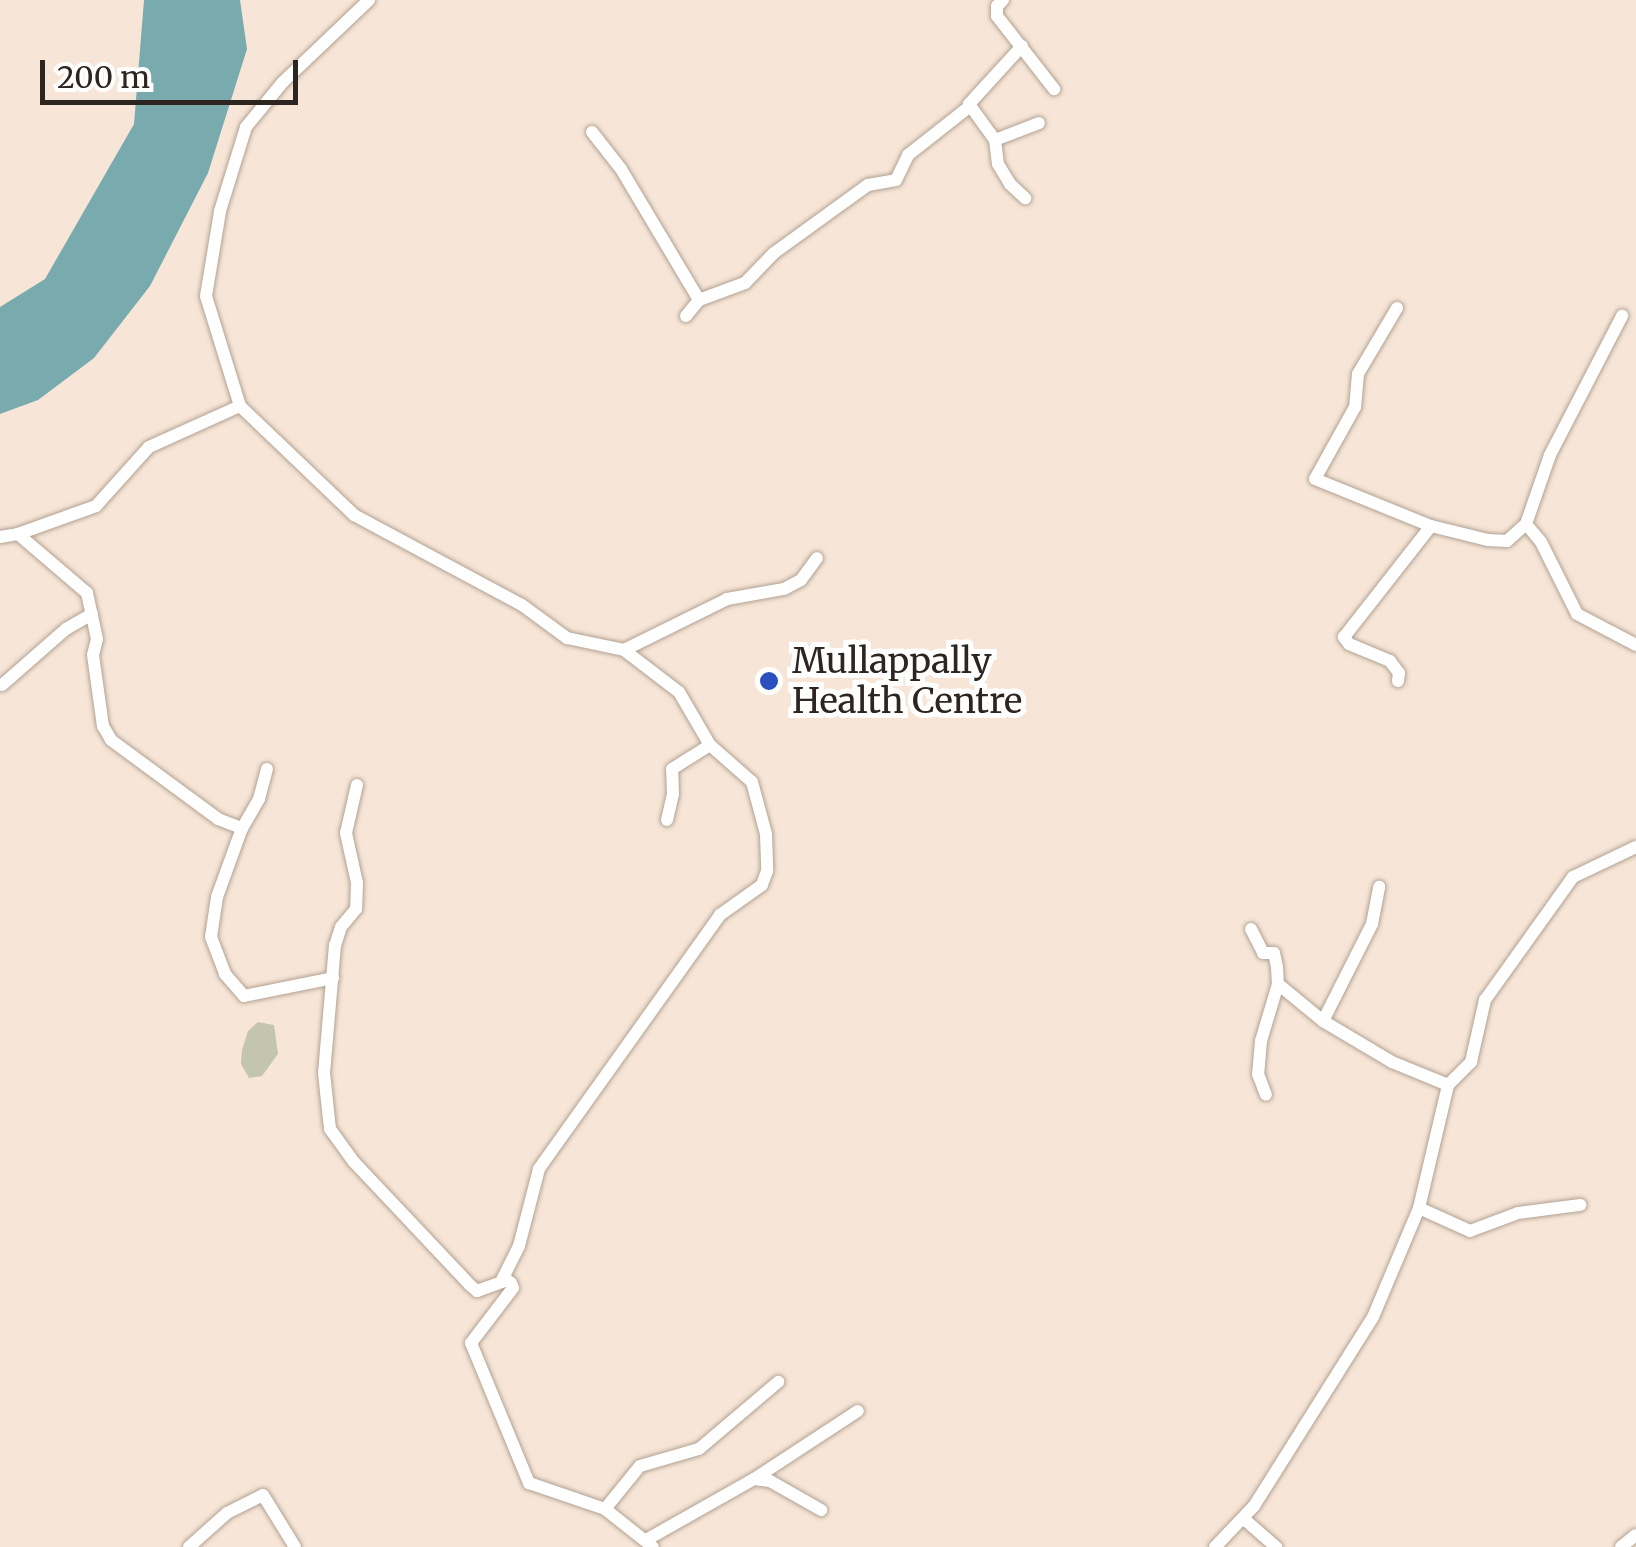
<!DOCTYPE html>
<style>
body{margin:0}
#map{position:relative;width:1636px;height:1547px;overflow:hidden;background:#f7e6d7;font-family:Merriweather,serif}
div>[style]{position:absolute}
.green>*{inset:0;background:#c3c6ad}
.water>*{inset:0;background:#79aaae}
.roads{filter:drop-shadow(0 0 2px #b2a294) drop-shadow(0 0 2px #b2a294)}
.minor>*{height:12px;margin:-6px;padding:0 6px;transform-origin:6px;border-radius:6px;background:#fff}
.dots>*{width:28px;height:28px;translate:-50% -50%;box-sizing:border-box;border:5px solid #fff;border-radius:50%}
span{translate:-50% -50%;white-space:nowrap;text-align:center;line-height:1.15;-webkit-text-stroke:10px #fff;paint-order:stroke}
.poi-label{font-size:35px;color:#2c2520}
.left{translate:0 -50%;text-align:left}
.scale{position:absolute;left:40px;top:60px;width:258px;height:45px;box-sizing:border-box;border:5px solid #2c2520;border-top:0;padding-left:12px;font-size:30px;line-height:35px;white-space:nowrap;color:#2c2520;-webkit-text-stroke:8px #fff;paint-order:stroke}
</style>
<div id="map">
<div class="green">
<div style="clip-path:polygon(258px 1022px,274px 1025px,278px 1054px,262px 1076px,249px 1078px,241px 1064px,242px 1050px,248px 1031px)"></div>
</div>
<div class="water">
<div style="clip-path:polygon(144px 0,240px 0,247px 49px,208px 173px,150px 286px,94px 358px,38px 400px,0 414px,0 307px,45px 279px,134px 124px)"></div>
</div>
<div class="roads">
<div class="minor">
<div style="left:1003px;top:0;width:8px;rotate:135deg"></div>
<div style="left:997px;top:6px;width:10px;rotate:90deg"></div>
<div style="left:997px;top:16px;width:93px;rotate:52deg"></div>
<div style="left:1022px;top:46px;width:79px;rotate:132.4deg"></div>
<div style="left:969px;top:104px;width:44px;rotate:54.2deg"></div>
<div style="left:995px;top:140px;width:24px;rotate:83deg"></div>
<div style="left:998px;top:164px;width:23px;rotate:59deg"></div>
<div style="left:1010px;top:184px;width:21px;rotate:43deg"></div>
<div style="left:592px;top:132px;width:47px;rotate:51.9deg"></div>
<div style="left:621px;top:169px;width:152px;rotate:59.2deg"></div>
<div style="left:995px;top:140px;width:47px;rotate:-21.1deg"></div>
<div style="left:1397px;top:308px;width:77px;rotate:120.6deg"></div>
<div style="left:1358px;top:374px;width:33px;rotate:95deg"></div>
<div style="left:1355px;top:407px;width:82px;rotate:119.1deg"></div>
<div style="left:1315px;top:479px;width:125px;rotate:22.1deg"></div>
<div style="left:1431px;top:526px;width:59px;rotate:13.8deg"></div>
<div style="left:1488px;top:540px;width:19px;rotate:3deg"></div>
<div style="left:1507px;top:541px;width:25px;rotate:-42deg"></div>
<div style="left:1526px;top:524px;width:73px;rotate:-70.8deg"></div>
<div style="left:1550px;top:455px;width:157px;rotate:-62.6deg"></div>
<div style="left:686px;top:316px;width:21px;rotate:-51deg"></div>
<div style="left:699px;top:300px;width:49px;rotate:-20.3deg"></div>
<div style="left:745px;top:283px;width:42px;rotate:-46deg"></div>
<div style="left:774px;top:253px;width:116px;rotate:-35.9deg"></div>
<div style="left:868px;top:185px;width:28px;rotate:-10deg"></div>
<div style="left:896px;top:180px;width:28px;rotate:-64deg"></div>
<div style="left:908px;top:155px;width:78px;rotate:-38.2deg"></div>
<div style="left:240px;top:406px;width:115px;rotate:-107.2deg"></div>
<div style="left:206px;top:296px;width:86px;rotate:-80.6deg"></div>
<div style="left:220px;top:211px;width:88px;rotate:-72.8deg"></div>
<div style="left:246px;top:127px;width:58px;rotate:-50.6deg"></div>
<div style="left:283px;top:82px;width:119px;rotate:-43.6deg"></div>
<div style="left:1526px;top:524px;width:23px;rotate:50deg"></div>
<div style="left:1541px;top:542px;width:80px;rotate:63.4deg"></div>
<div style="left:1577px;top:614px;width:67px;rotate:27.7deg"></div>
<div style="left:18px;top:534px;width:83px;rotate:-19.7deg"></div>
<div style="left:96px;top:506px;width:79px;rotate:-48.1deg"></div>
<div style="left:149px;top:447px;width:100px;rotate:-24.3deg"></div>
<div style="left:240px;top:406px;width:158px;rotate:43.7deg"></div>
<div style="left:354px;top:515px;width:191px;rotate:28.2deg"></div>
<div style="left:522px;top:605px;width:56px;rotate:36.3deg"></div>
<div style="left:567px;top:638px;width:58px;rotate:11.9deg"></div>
<div style="left:624px;top:650px;width:69px;rotate:37.4deg"></div>
<div style="left:679px;top:692px;width:61px;rotate:59.7deg"></div>
<div style="left:710px;top:745px;width:56px;rotate:41.4deg"></div>
<div style="left:752px;top:782px;width:54px;rotate:74.9deg"></div>
<div style="left:766px;top:834px;width:37px;rotate:88deg"></div>
<div style="left:767px;top:871px;width:15px;rotate:110deg"></div>
<div style="left:762px;top:885px;width:52px;rotate:144.5deg"></div>
<div style="left:720px;top:915px;width:312px;rotate:125.5deg"></div>
<div style="left:539px;top:1169px;width:80px;rotate:104.6deg"></div>
<div style="left:519px;top:1246px;width:40px;rotate:116.6deg"></div>
<div style="left:0;top:537px;width:18px;rotate:-9deg"></div>
<div style="left:18px;top:534px;width:91px;rotate:40.5deg"></div>
<div style="left:87px;top:593px;width:47px;rotate:77.7deg"></div>
<div style="left:97px;top:639px;width:16px;rotate:104deg"></div>
<div style="left:93px;top:655px;width:72px;rotate:82deg"></div>
<div style="left:103px;top:726px;width:16px;rotate:60deg"></div>
<div style="left:111px;top:740px;width:133px;rotate:36.4deg"></div>
<div style="left:218px;top:819px;width:26px;rotate:21deg"></div>
<div style="left:624px;top:650px;width:115px;rotate:-26.3deg"></div>
<div style="left:727px;top:599px;width:58px;rotate:-10deg"></div>
<div style="left:784px;top:589px;width:19px;rotate:-28deg"></div>
<div style="left:801px;top:580px;width:27px;rotate:-54deg"></div>
<div style="left:1398px;top:681px;width:8px;rotate:-83deg"></div>
<div style="left:1399px;top:673px;width:15px;rotate:-127deg"></div>
<div style="left:1390px;top:661px;width:44px;rotate:-157.5deg"></div>
<div style="left:1349px;top:644px;width:9px;rotate:-126deg"></div>
<div style="left:1344px;top:637px;width:141px;rotate:-51.9deg"></div>
<div style="left:2px;top:685px;width:85px;rotate:-41.2deg"></div>
<div style="left:66px;top:629px;width:30px;rotate:-30deg"></div>
<div style="left:267px;top:769px;width:31px;rotate:105deg"></div>
<div style="left:259px;top:799px;width:34px;rotate:120deg"></div>
<div style="left:242px;top:828px;width:73px;rotate:109.9deg"></div>
<div style="left:217px;top:897px;width:40px;rotate:98.5deg"></div>
<div style="left:211px;top:937px;width:40px;rotate:69deg"></div>
<div style="left:225px;top:974px;width:29px;rotate:49deg"></div>
<div style="left:244px;top:996px;width:91px;rotate:-11.4deg"></div>
<div style="left:357px;top:785px;width:49px;rotate:102.9deg"></div>
<div style="left:346px;top:833px;width:51px;rotate:77.6deg"></div>
<div style="left:357px;top:883px;width:26px;rotate:92deg"></div>
<div style="left:356px;top:909px;width:23px;rotate:130deg"></div>
<div style="left:341px;top:927px;width:19px;rotate:108deg"></div>
<div style="left:335px;top:945px;width:128px;rotate:94.9deg"></div>
<div style="left:324px;top:1073px;width:56px;rotate:83.9deg"></div>
<div style="left:330px;top:1129px;width:41px;rotate:54deg"></div>
<div style="left:354px;top:1162px;width:170px;rotate:46.7deg"></div>
<div style="left:471px;top:1286px;width:8px;rotate:40deg"></div>
<div style="left:477px;top:1291px;width:32px;rotate:-20deg"></div>
<div style="left:507px;top:1280px;width:5px;rotate:37deg"></div>
<div style="left:511px;top:1283px;width:5px;rotate:68deg"></div>
<div style="left:513px;top:1288px;width:69px;rotate:127.4deg"></div>
<div style="left:471px;top:1343px;width:152px;rotate:67.5deg"></div>
<div style="left:529px;top:1483px;width:80px;rotate:18.9deg"></div>
<div style="left:605px;top:1509px;width:61px;rotate:38.4deg"></div>
<div style="left:667px;top:820px;width:27px;rotate:-77deg"></div>
<div style="left:673px;top:794px;width:25px;rotate:-92deg"></div>
<div style="left:672px;top:769px;width:45px;rotate:-32.3deg"></div>
<div style="left:1251px;top:929px;width:27px;rotate:63deg"></div>
<div style="left:1263px;top:953px;width:11px"></div>
<div style="left:1274px;top:953px;width:14px;rotate:78deg"></div>
<div style="left:1277px;top:967px;width:17px;rotate:87deg"></div>
<div style="left:1278px;top:984px;width:59px;rotate:106.6deg"></div>
<div style="left:1261px;top:1041px;width:33px;rotate:95deg"></div>
<div style="left:1258px;top:1074px;width:22px;rotate:69deg"></div>
<div style="left:1278px;top:984px;width:58px;rotate:39.4deg"></div>
<div style="left:1323px;top:1021px;width:80px;rotate:30.7deg"></div>
<div style="left:1392px;top:1062px;width:61px;rotate:22.3deg"></div>
<div style="left:1323px;top:1021px;width:109px;rotate:-63.2deg"></div>
<div style="left:1372px;top:924px;width:38px;rotate:-79deg"></div>
<div style="left:1419px;top:1208px;width:56px;rotate:24.3deg"></div>
<div style="left:1470px;top:1231px;width:51px;rotate:-20.6deg"></div>
<div style="left:1518px;top:1213px;width:63px;rotate:-7.4deg"></div>
<div style="left:754px;top:1479px;width:124px;rotate:-33.2deg"></div>
<div style="left:605px;top:1509px;width:55px;rotate:-50.9deg"></div>
<div style="left:640px;top:1466px;width:61px;rotate:-16.1deg"></div>
<div style="left:699px;top:1449px;width:104px;rotate:-40.3deg"></div>
<div style="left:1244px;top:1519px;width:43px;rotate:41.2deg"></div>
<div style="left:646px;top:1540px;width:124px;rotate:-29.5deg"></div>
<div style="left:754px;top:1479px;width:16px;rotate:7deg"></div>
<div style="left:770px;top:1481px;width:59px;rotate:29.6deg"></div>
<div style="left:189px;top:1547px;width:51px;rotate:-41.8deg"></div>
<div style="left:227px;top:1513px;width:40px;rotate:-26.6deg"></div>
<div style="left:263px;top:1495px;width:61px;rotate:58.4deg"></div>
<div style="left:1215px;top:1547px;width:57px;rotate:-46.4deg"></div>
<div style="left:1254px;top:1506px;width:223px;rotate:-57.8deg"></div>
<div style="left:1373px;top:1317px;width:118px;rotate:-67.1deg"></div>
<div style="left:1419px;top:1208px;width:126px;rotate:-76.7deg"></div>
<div style="left:1448px;top:1085px;width:33px;rotate:-45deg"></div>
<div style="left:1471px;top:1062px;width:64px;rotate:-77.3deg"></div>
<div style="left:1485px;top:1000px;width:151px;rotate:-54.4deg"></div>
<div style="left:1573px;top:877px;width:70px;rotate:-25.5deg"></div>
<div style="left:1621px;top:1547px;width:19px;rotate:-39deg"></div>
</div>
</div>
<div class="dots">
<div style="left:769px;top:681px;background:#2a50bf"></div>
</div>
<div class="poi-label">
<span class="left" style="left:792px;top:681px">Mullappally<br>Health Centre</span>
</div>
<div class="scale">200 m</div>
</div>
